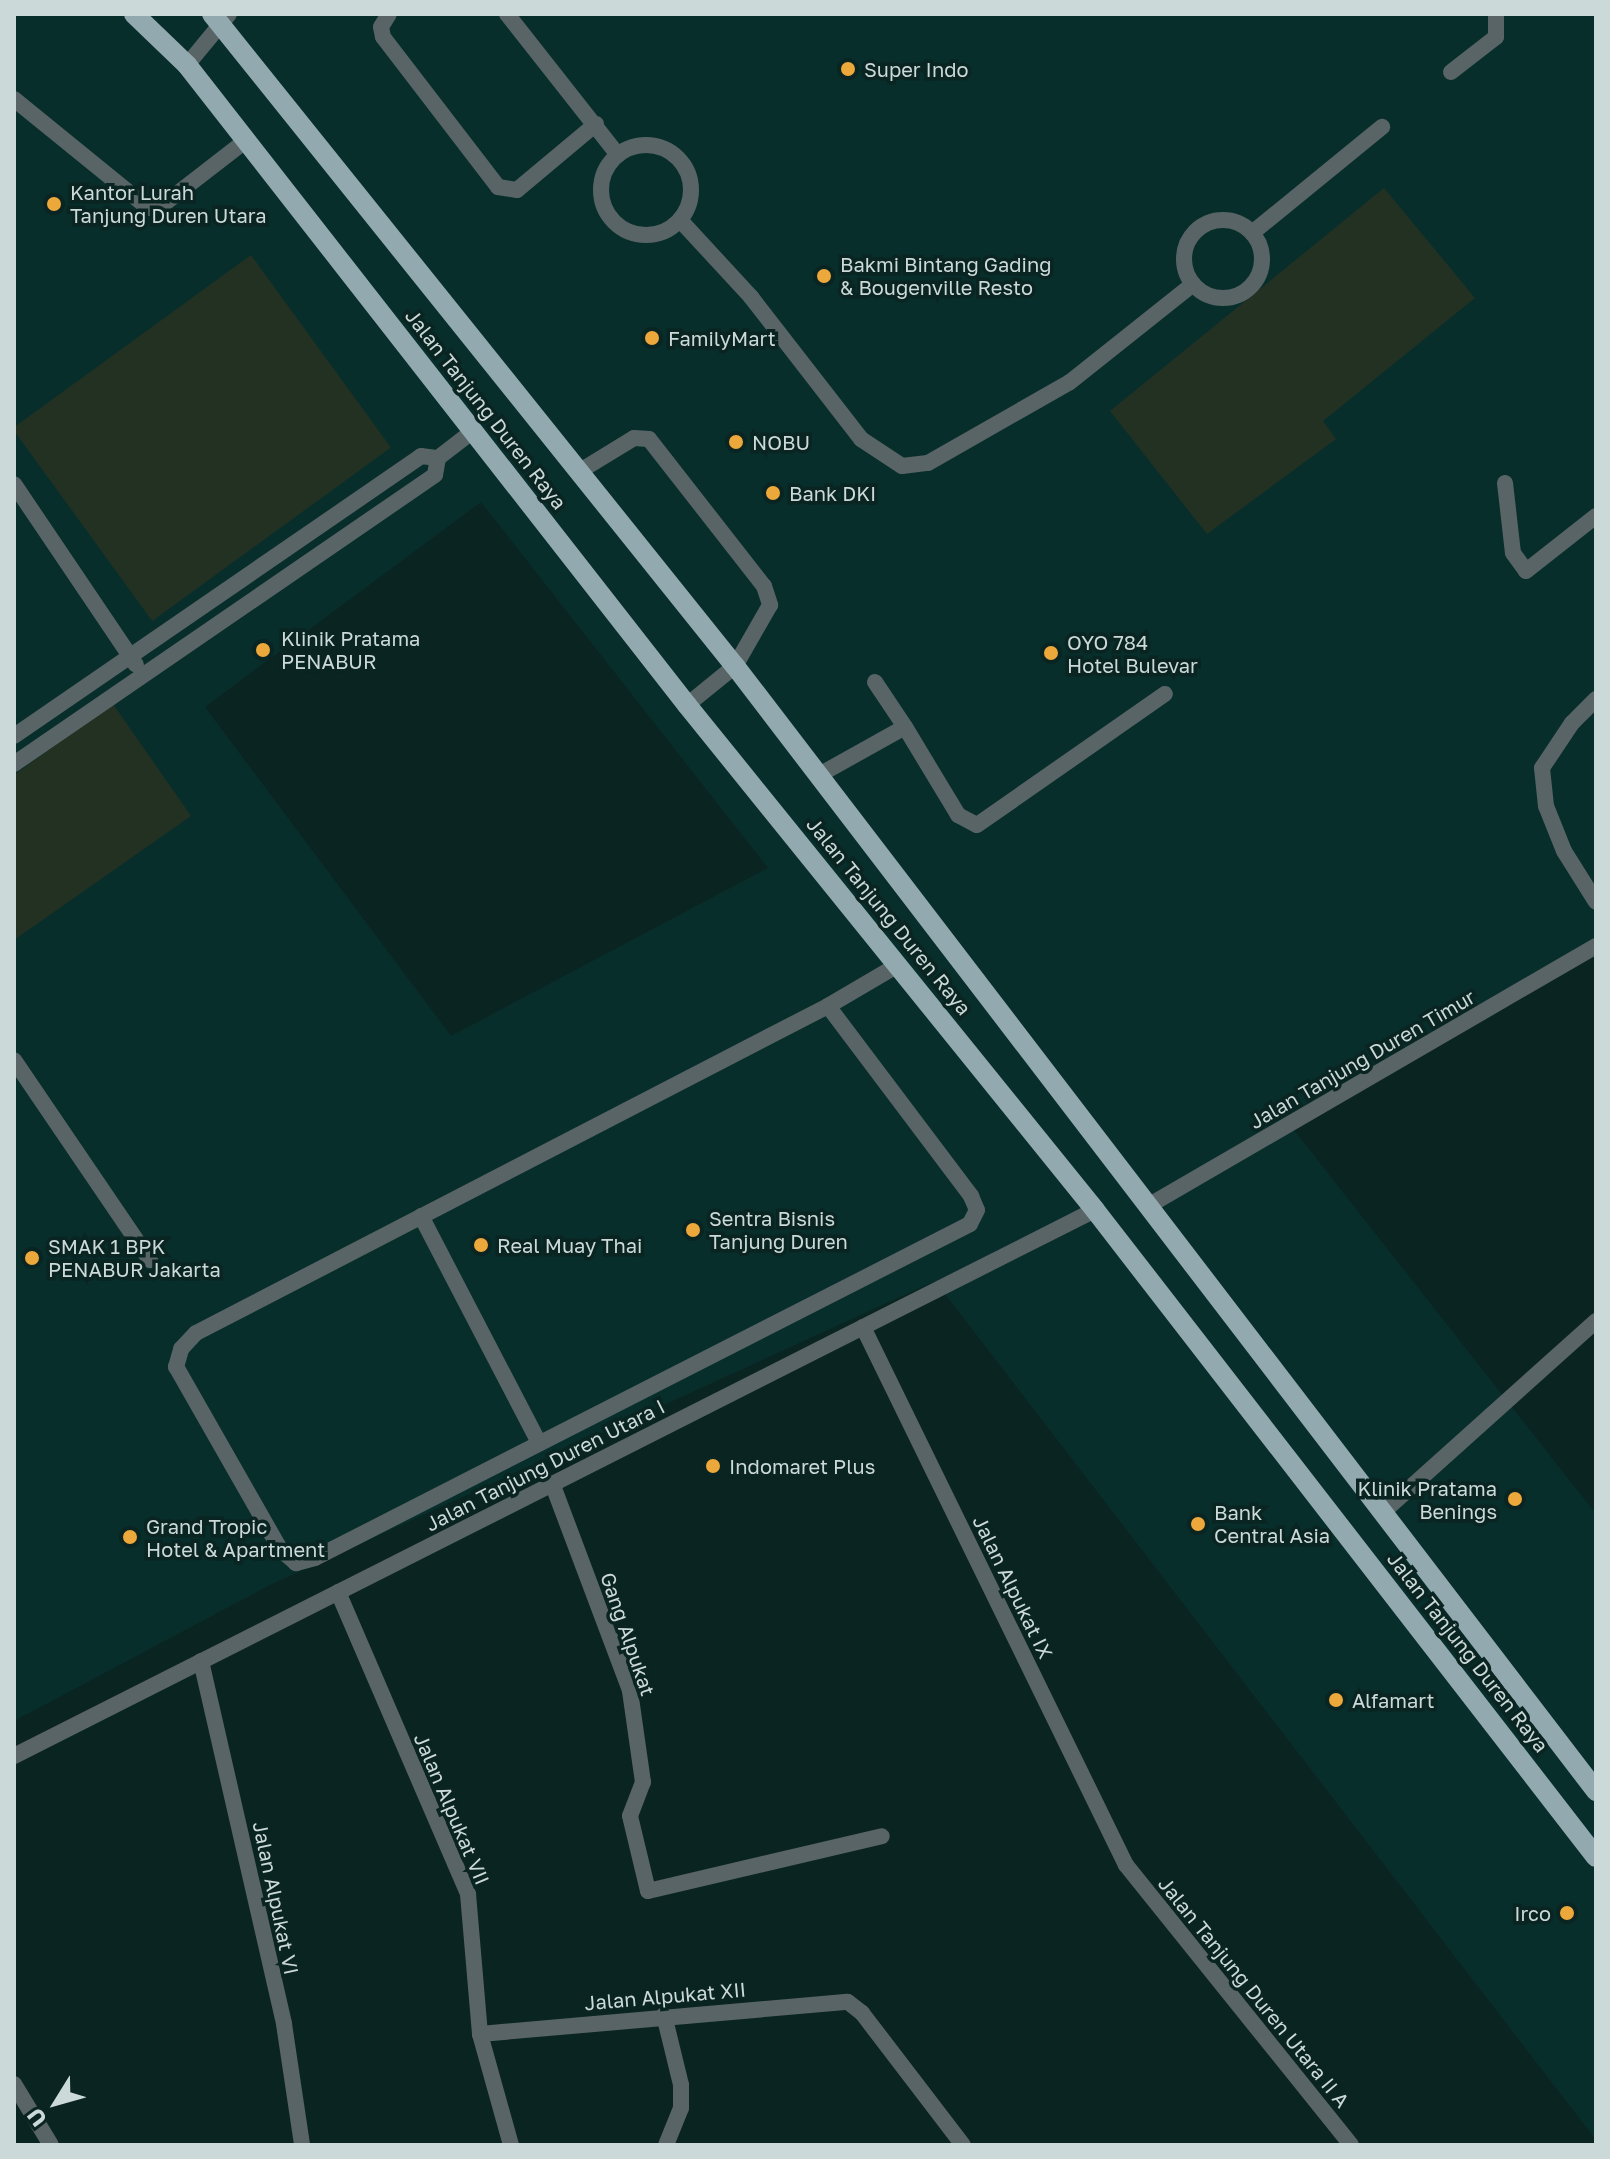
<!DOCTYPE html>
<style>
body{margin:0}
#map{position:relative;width:1610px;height:2159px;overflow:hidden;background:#0a2422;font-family:"Golos Text",sans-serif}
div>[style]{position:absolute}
.built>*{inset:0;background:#082e2c}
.green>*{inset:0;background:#233123;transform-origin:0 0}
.service>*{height:16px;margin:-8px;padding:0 8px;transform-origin:8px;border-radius:8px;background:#596466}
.service>.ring{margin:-8px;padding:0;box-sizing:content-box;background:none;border:16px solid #596466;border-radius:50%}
.minor>*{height:16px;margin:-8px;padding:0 8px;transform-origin:8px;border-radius:8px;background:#596466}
.primary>*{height:20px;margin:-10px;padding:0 10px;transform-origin:10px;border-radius:10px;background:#92aaaf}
.dots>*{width:22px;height:22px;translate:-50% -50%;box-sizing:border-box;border:4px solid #0a2422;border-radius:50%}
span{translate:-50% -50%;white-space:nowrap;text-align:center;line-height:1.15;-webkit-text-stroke:7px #0a2422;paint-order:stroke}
.poi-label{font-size:20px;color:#cbd9d8}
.left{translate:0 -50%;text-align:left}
.right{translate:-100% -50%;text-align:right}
.street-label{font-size:20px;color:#cbd9d8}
.frame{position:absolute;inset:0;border:16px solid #cbd9d8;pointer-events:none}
.north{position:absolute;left:16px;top:2063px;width:80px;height:80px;-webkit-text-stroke:6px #0a2422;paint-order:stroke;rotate:233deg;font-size:22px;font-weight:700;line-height:32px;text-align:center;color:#cbd9d8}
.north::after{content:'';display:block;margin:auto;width:28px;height:36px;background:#cbd9d8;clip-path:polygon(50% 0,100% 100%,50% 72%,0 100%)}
</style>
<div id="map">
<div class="built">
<div style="clip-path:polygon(evenodd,14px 14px,1596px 14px,1596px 945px,1290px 1125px,1596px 1514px,1596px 2140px,935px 1281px,270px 1585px,14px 1721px,14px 14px,481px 502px,768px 868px,451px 1036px,205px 707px,481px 502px)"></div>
</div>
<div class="green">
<div style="clip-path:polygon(1384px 188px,1475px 298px,1323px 421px,1336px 439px,1207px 534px,1110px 411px)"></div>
<div style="left:251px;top:255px;width:238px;height:295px;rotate:54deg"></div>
<div style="clip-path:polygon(113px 704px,191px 816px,14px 940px,14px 775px)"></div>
</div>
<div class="service">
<div style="left:389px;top:14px;width:15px;rotate:122deg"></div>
<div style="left:381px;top:27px;width:10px;rotate:79deg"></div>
<div style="left:383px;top:37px;width:189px;rotate:52.5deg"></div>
<div style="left:498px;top:187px;width:19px;rotate:9deg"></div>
<div style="left:517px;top:190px;width:103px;rotate:-39.9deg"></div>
<div style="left:507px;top:14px;width:179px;rotate:51.8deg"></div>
<div style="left:1451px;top:72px;width:57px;rotate:-37.9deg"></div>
<div style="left:1496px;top:37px;width:23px;rotate:-90deg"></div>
<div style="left:14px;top:99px;width:173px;rotate:39.1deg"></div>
<div style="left:148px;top:208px;width:12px;rotate:-5deg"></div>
<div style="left:160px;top:207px;width:108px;rotate:-37.8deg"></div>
<div class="ring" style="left:601px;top:145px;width:74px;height:74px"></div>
<div style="left:680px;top:220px;width:105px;rotate:47.3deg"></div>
<div style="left:751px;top:297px;width:180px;rotate:52.2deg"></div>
<div style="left:861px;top:439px;width:49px;rotate:33.4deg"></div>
<div style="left:902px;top:466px;width:26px;rotate:-7deg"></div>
<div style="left:928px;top:463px;width:163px;rotate:-29.7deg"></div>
<div style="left:1070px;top:382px;width:157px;rotate:-38.5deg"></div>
<div class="ring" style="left:1184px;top:220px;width:62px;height:62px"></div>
<div style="left:1252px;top:233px;width:168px;rotate:-39.2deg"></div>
<div style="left:438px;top:458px;width:44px;rotate:-37.6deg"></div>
<div style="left:580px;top:471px;width:63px;rotate:-31.4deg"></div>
<div style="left:634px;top:438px;width:15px;rotate:4deg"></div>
<div style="left:649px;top:439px;width:187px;rotate:52deg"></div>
<div style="left:764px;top:586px;width:20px;rotate:72deg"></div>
<div style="left:770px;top:605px;width:70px;rotate:119.8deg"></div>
<div style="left:735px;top:666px;width:62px;rotate:140.9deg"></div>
<div style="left:1505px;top:483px;width:70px;rotate:83.5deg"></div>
<div style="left:1513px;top:553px;width:22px;rotate:54deg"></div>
<div style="left:1526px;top:571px;width:89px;rotate:-38.2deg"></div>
<div style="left:14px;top:484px;width:218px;rotate:56deg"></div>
<div style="left:875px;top:682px;width:54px;rotate:56.3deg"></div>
<div style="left:1596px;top:699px;width:34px;rotate:135deg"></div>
<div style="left:1572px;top:723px;width:54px;rotate:123.7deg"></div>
<div style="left:1542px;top:768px;width:38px;rotate:84deg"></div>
<div style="left:1546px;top:806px;width:48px;rotate:68.2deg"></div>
<div style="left:1564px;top:851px;width:60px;rotate:57.9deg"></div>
<div style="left:14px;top:736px;width:494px;rotate:-34.5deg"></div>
<div style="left:421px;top:456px;width:17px;rotate:7deg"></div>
<div style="left:438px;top:458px;width:17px;rotate:100deg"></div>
<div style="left:435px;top:475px;width:511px;rotate:145.53deg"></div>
<div style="left:819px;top:775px;width:98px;rotate:-29.2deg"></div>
<div style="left:905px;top:727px;width:103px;rotate:58.9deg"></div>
<div style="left:958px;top:815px;width:21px;rotate:28deg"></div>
<div style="left:977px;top:825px;width:229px;rotate:-34.9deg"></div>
<div style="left:828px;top:1006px;width:238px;rotate:53deg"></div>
<div style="left:971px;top:1196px;width:15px;rotate:67deg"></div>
<div style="left:977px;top:1210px;width:16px;rotate:117deg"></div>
<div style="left:970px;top:1224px;width:735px;rotate:152.98deg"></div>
<div style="left:315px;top:1558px;width:20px;rotate:165deg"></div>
<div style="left:296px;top:1563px;width:21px;rotate:-139deg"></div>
<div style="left:280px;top:1549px;width:210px;rotate:-119.7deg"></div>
<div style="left:176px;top:1367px;width:19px;rotate:-74deg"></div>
<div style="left:181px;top:1349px;width:22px;rotate:-47deg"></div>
<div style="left:196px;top:1333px;width:712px;rotate:-27.36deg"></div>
<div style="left:828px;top:1006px;width:81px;rotate:-30.4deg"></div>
<div style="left:14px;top:1060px;width:242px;rotate:55.8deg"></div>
<div style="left:421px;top:1216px;width:256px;rotate:62.5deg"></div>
</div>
<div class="minor">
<div style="left:187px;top:65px;width:66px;rotate:-50.5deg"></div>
<div style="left:1148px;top:1206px;width:518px;rotate:-30.13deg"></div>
<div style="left:863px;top:1327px;width:599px;rotate:63.95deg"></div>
<div style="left:1126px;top:1865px;width:359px;rotate:51.2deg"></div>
<div style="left:552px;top:1483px;width:222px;rotate:69.4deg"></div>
<div style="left:630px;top:1691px;width:92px;rotate:81.9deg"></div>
<div style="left:643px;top:1782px;width:36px;rotate:111deg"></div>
<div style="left:630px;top:1816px;width:77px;rotate:76.5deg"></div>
<div style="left:648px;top:1891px;width:240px;rotate:-13.2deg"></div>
<div style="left:1382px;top:1513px;width:288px;rotate:-41.9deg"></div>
<div style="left:338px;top:1592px;width:329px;rotate:66.7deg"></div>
<div style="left:468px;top:1894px;width:141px;rotate:85.1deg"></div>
<div style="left:480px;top:2034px;width:115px;rotate:74.4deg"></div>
<div style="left:201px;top:1661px;width:372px;rotate:77.1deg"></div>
<div style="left:284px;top:2024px;width:122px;rotate:81.5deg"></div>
<div style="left:14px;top:1756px;width:1211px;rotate:-26.8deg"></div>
<div style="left:664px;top:2015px;width:72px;rotate:76.3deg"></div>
<div style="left:681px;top:2085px;width:23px;rotate:90deg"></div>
<div style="left:681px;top:2108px;width:40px;rotate:112deg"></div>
<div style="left:480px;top:2034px;width:369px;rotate:-5deg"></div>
<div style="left:848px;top:2002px;width:18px;rotate:38deg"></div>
<div style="left:862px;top:2013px;width:166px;rotate:52.6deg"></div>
<div style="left:14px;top:2084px;width:71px;rotate:58.8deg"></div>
</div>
<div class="primary">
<div style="left:134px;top:14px;width:74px;rotate:43.9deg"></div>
<div style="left:187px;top:65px;width:812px;rotate:52deg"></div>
<div style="left:687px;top:705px;width:649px;rotate:51.06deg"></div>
<div style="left:1095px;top:1210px;width:818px;rotate:52.25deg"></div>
<div style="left:212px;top:14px;width:836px;rotate:51.27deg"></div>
<div style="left:735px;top:666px;width:1417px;rotate:52.57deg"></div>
</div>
<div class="dots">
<div style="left:848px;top:69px;background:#eda83b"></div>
<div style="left:54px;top:204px;background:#eda83b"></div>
<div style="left:824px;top:276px;background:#eda83b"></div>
<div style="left:652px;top:338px;background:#eda83b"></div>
<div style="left:736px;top:442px;background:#eda83b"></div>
<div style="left:773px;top:493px;background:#eda83b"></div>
<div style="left:263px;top:650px;background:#eda83b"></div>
<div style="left:1051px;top:653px;background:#eda83b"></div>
<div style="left:693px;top:1230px;background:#eda83b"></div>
<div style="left:481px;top:1245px;background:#eda83b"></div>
<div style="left:32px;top:1258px;background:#eda83b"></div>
<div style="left:713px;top:1466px;background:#eda83b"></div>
<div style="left:1515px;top:1499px;background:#eda83b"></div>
<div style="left:1198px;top:1524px;background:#eda83b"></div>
<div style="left:130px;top:1537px;background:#eda83b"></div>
<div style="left:1336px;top:1700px;background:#eda83b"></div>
<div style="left:1567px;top:1913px;background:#eda83b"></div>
</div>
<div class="poi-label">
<span class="left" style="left:864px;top:69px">Super Indo</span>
<span class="left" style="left:70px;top:204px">Kantor Lurah<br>Tanjung Duren Utara</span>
<span class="left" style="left:840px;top:276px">Bakmi Bintang Gading<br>&amp; Bougenville Resto</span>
<span class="left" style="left:668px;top:338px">FamilyMart</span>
<span class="left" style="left:752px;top:442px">NOBU</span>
<span class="left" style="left:789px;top:493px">Bank DKI</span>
<span class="left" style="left:281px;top:650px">Klinik Pratama<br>PENABUR</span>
<span class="left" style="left:1067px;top:654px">OYO 784<br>Hotel Bulevar</span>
<span class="left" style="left:709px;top:1230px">Sentra Bisnis<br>Tanjung Duren</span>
<span class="left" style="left:497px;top:1245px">Real Muay Thai</span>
<span class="left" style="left:48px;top:1258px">SMAK 1 BPK<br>PENABUR Jakarta</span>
<span class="left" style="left:729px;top:1466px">Indomaret Plus</span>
<span class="right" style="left:1497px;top:1500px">Klinik Pratama<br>Benings</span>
<span class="left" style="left:1214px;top:1524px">Bank<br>Central Asia</span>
<span class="left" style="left:146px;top:1538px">Grand Tropic<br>Hotel &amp; Apartment</span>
<span class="left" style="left:1352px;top:1700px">Alfamart</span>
<span class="right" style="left:1551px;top:1913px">Irco</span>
</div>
<div class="street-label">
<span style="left:486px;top:409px;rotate:52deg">Jalan Tanjung Duren Raya</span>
<span style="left:889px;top:916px;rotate:51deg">Jalan Tanjung Duren Raya</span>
<span style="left:1362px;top:1059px;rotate:-30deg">Jalan Tanjung Duren Timur</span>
<span style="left:545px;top:1465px;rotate:-27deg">Jalan Tanjung Duren Utara I</span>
<span style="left:1013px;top:1587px;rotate:64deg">Jalan Alpukat IX</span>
<span style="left:628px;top:1634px;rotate:71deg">Gang Alpukat</span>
<span style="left:1468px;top:1652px;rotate:52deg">Jalan Tanjung Duren Raya</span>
<span style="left:452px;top:1809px;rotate:67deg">Jalan Alpukat VII</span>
<span style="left:276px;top:1898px;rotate:78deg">Jalan Alpukat VI</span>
<span style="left:1254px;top:1992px;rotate:51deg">Jalan Tanjung Duren Utara II A</span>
<span style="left:665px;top:1996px;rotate:-5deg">Jalan Alpukat XII</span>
</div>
<div class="frame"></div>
<div class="north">U</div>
</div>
